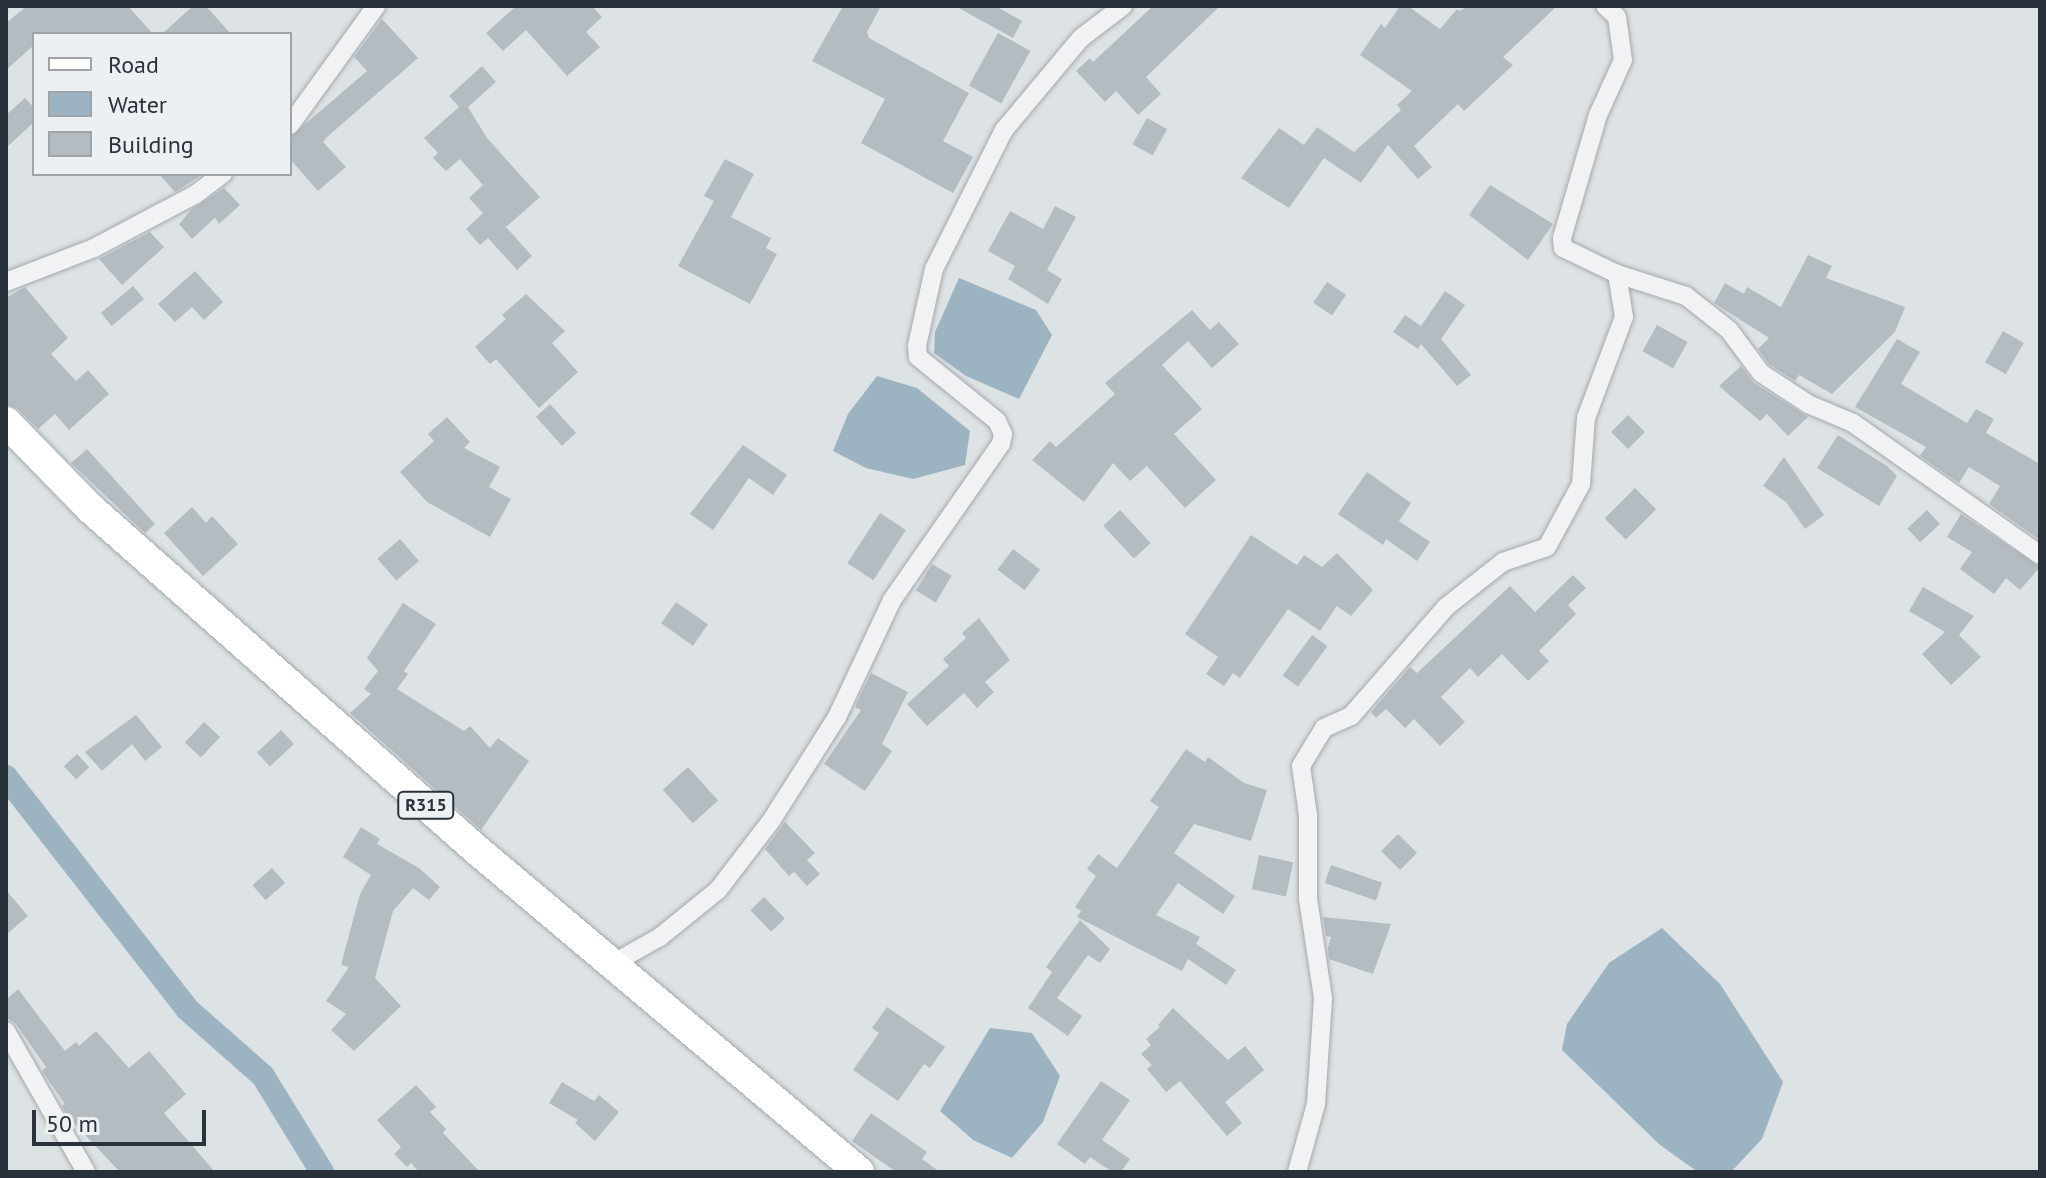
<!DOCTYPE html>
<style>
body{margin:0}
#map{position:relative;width:2046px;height:1178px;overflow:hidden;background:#dde2e5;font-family:"PT Sans",sans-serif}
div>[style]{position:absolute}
.water>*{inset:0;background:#9cb4c2}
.canal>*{height:24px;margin:-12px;padding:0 12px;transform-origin:12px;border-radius:12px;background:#9cb4c2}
.building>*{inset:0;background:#b5bcc1;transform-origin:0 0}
.roads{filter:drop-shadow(0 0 2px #a3a9ae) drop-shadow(0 0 2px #a3a9ae)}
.street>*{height:18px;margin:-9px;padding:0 9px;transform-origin:9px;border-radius:9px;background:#f0f2f4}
.primary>*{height:30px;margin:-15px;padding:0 15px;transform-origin:15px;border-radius:15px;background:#fff}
span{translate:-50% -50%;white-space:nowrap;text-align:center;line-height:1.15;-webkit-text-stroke:8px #ecf0f3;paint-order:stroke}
.shield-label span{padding:2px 6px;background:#ecf0f3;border:2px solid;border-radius:6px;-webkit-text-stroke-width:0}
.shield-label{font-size:18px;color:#29313a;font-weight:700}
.frame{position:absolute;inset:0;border:8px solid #29313a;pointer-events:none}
.legend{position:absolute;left:32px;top:32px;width:260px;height:144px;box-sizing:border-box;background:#ecf0f3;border:2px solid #9ea4a9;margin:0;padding:10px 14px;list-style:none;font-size:24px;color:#29313a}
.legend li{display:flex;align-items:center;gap:16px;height:40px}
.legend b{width:40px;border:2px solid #9ea4a9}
.scale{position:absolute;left:32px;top:1110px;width:174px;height:36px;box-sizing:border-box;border:4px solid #29313a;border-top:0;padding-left:10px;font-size:24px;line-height:28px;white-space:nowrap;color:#29313a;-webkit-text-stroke:6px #ecf0f3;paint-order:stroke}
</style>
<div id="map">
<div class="water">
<div style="clip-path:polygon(959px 278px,1036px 310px,1052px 335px,1019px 399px,966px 376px,934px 353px,935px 332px)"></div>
<div style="clip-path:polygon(877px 376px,917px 388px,970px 431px,965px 465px,913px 479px,866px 468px,833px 451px,848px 414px)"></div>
<div style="clip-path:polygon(1662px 928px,1720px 984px,1783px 1082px,1762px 1139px,1731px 1172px,1698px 1172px,1660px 1145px,1562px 1050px,1567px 1024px,1609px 963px)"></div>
<div style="clip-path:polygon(990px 1028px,1032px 1033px,1060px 1076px,1043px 1122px,1012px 1158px,973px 1140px,940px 1111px)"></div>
</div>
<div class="canal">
<div style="left:6px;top:777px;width:294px;rotate:52deg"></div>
<div style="left:187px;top:1009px;width:101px;rotate:41.4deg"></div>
<div style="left:263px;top:1076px;width:113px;rotate:58.4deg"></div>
</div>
<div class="building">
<div style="clip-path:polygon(27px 6px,128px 6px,153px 34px,34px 34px,34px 45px,6px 70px,6px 23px)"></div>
<div style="clip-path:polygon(193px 6px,206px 6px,231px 34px,162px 34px)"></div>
<div style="clip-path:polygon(516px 6px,592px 6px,602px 17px,586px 32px,600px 47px,567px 76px,526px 30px,503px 51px,486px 33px)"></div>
<div style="clip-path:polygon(843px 6px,881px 6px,867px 32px,869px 38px,969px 93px,943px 141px,973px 157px,953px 193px,861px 143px,885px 99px,812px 61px)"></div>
<div style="clip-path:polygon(955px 6px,995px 6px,1022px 21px,1013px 38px)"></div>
<div style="clip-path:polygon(1153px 6px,1220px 6px,1146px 77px,1161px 94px,1138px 115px,1116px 91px,1105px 102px,1076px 71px,1090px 58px,1093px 62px)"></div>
<div style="clip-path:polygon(1400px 6px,1408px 6px,1440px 29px,1457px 9px,1460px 11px,1467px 6px,1557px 6px,1503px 57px,1513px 65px,1464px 111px,1458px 104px,1414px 146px,1432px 167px,1418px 179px,1388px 145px,1361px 183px,1324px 158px,1289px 208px,1241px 178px,1279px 128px,1304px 145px,1317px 127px,1354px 152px,1401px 110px,1397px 105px,1412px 91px,1360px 55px,1381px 24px,1385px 28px)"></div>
<div style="clip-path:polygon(382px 19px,418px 58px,327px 137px,323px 142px,346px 167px,318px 191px,290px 159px,290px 137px,367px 71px,354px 57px)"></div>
<div style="left:998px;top:33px;width:37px;height:60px;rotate:29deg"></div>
<div style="clip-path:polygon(482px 66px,496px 82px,468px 107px,487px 138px,540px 197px,506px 227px,532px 256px,517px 270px,488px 238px,480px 245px,466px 229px,483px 213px,469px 198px,483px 185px,460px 159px,446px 171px,433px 158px,438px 153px,424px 138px,459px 107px,449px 96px)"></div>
<div style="clip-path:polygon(25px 98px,34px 108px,34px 122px,6px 148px,6px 115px)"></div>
<div style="left:1147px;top:118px;width:23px;height:30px;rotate:29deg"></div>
<div style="clip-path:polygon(725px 159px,754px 174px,731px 217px,771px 238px,766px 248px,777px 254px,750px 304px,678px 266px,714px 201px,704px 196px)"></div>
<div style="clip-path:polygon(159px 174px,203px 174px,175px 192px)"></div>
<div style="clip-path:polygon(1490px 185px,1553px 224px,1528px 260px,1469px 215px)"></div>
<div style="clip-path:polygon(224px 188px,240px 205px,219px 224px,215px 218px,192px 239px,179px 224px,191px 210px)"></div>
<div style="clip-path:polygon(1055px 206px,1076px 217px,1047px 270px,1062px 279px,1048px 304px,1008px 279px,1015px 266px,988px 251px,1010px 211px,1043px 229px)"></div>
<div style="clip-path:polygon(150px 232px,164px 247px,122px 285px,99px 259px)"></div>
<div style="clip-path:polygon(1808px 255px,1832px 266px,1826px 278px,1905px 307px,1895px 332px,1832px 394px,1799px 375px,1795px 381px,1769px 364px,1758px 349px,1769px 338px,1714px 303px,1725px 283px,1744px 294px,1747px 287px,1781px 307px)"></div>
<div style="clip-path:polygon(195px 271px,223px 302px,204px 320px,192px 307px,175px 322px,158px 304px)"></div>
<div style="left:1327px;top:282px;width:23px;height:25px;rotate:34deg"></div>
<div style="left:133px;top:286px;width:17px;height:42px;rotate:50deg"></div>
<div style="clip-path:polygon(25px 287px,68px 338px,51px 354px,76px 381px,88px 370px,109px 394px,69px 430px,55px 414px,38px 429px,18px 409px,6px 404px,6px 298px)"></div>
<div style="clip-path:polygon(1445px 291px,1465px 305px,1441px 339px,1471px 375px,1457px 386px,1421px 344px,1418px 349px,1393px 332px,1405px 315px,1421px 326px)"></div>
<div style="clip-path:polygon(526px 294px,565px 331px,552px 343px,578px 372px,539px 408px,496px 359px,490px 364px,475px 347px,506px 319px,502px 315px)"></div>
<div style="clip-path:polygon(1192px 310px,1210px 330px,1219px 322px,1239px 344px,1212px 368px,1188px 341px,1162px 365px,1202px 409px,1174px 434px,1216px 480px,1185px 508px,1147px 466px,1130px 481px,1113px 463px,1084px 502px,1032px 460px,1050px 441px,1056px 447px,1115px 394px,1105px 383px)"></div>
<div style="left:1657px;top:325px;width:35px;height:30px;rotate:29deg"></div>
<div style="left:2003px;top:331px;width:24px;height:36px;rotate:30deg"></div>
<div style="clip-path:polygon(1897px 339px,1920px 352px,1901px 384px,1967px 423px,1976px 409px,1994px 419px,1986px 433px,2040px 464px,2040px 540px,1989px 504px,2000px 486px,1969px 467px,1959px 483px,1920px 456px,1926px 447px,1855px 407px)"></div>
<div style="clip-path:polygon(1741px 366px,1754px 383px,1808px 417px,1788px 436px,1767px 414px,1760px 421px,1719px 386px)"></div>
<div style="left:550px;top:404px;width:39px;height:19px;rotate:48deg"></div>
<div style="left:1628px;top:415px;width:24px;height:24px;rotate:45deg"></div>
<div style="clip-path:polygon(447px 417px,470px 442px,464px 448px,500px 467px,489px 487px,511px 499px,490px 537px,427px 502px,400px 472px,434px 441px,428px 434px)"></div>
<div style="clip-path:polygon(1838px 435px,1887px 466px,1897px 476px,1879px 506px,1817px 468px)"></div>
<div style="clip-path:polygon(743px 445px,787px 475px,773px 495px,749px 478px,713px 530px,690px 514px)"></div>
<div style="clip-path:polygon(87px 449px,155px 524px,145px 533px,71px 463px)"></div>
<div style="clip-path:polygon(1784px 457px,1824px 515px,1805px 529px,1786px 502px,1763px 486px)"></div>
<div style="clip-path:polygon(1367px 472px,1411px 503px,1399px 521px,1430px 542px,1417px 561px,1386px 539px,1383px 545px,1338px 514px)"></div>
<div style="left:1635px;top:488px;width:30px;height:43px;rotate:45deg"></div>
<div style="clip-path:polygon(192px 507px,206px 523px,212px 516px,238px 544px,203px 576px,164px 533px)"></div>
<div style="left:1120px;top:510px;width:45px;height:23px;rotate:47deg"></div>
<div style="left:1927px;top:510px;width:19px;height:27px;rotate:47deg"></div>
<div style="left:880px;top:513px;width:31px;height:60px;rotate:33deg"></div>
<div style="clip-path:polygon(1961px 514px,2040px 567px,2020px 590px,2006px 578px,1994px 594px,1960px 569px,1972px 552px,1947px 537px)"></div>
<div style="clip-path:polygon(1251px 535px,1297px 565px,1304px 555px,1322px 567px,1337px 553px,1373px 590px,1351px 616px,1337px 606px,1320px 631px,1288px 609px,1240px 678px,1233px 673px,1224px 686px,1206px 674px,1218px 657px,1185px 634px)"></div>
<div style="left:400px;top:539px;width:29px;height:30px;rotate:49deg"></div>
<div style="left:1013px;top:549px;width:34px;height:26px;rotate:37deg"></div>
<div style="left:932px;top:564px;width:23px;height:31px;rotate:31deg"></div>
<div style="clip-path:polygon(1573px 575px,1586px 588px,1568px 605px,1576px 614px,1539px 651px,1549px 661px,1528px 681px,1502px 654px,1478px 677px,1470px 668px,1441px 697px,1465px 722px,1440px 746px,1414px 719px,1405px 728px,1386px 709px,1376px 718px,1371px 712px,1410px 667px,1417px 673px,1510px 586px,1535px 612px)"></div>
<div style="clip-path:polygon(1923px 587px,1974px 616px,1959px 635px,1981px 657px,1951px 685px,1922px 654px,1945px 632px,1909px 611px)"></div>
<div style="left:676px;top:602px;width:39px;height:26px;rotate:35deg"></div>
<div style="clip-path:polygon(403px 603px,436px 624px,404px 671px,408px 674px,397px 689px,464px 731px,470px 726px,490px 748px,498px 738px,529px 761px,481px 830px,350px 713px,371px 694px,364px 689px,378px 671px,367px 658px)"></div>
<div style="clip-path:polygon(979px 618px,1010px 660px,985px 682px,994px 692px,977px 708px,964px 693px,927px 726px,907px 704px,949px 666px,943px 659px,966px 638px,962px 633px)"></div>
<div style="left:1312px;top:635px;width:19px;height:50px;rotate:36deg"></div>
<div style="clip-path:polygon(871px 673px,908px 692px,882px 744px,892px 751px,865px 791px,824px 764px,861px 710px,855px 707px)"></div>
<div style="clip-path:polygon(136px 715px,162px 747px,145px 761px,132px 744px,102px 771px,85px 752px)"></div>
<div style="left:204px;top:722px;width:22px;height:28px;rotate:43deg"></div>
<div style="left:281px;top:730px;width:19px;height:33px;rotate:47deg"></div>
<div style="clip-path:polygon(1186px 749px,1205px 762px,1208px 757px,1244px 783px,1267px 790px,1251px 841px,1194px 824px,1174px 853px,1235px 896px,1223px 914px,1178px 883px,1156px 915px,1200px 937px,1196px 944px,1236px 970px,1226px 985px,1188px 959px,1182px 971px,1077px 917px,1081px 911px,1075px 907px,1096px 876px,1087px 869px,1098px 854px,1117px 868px,1159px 807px,1150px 801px)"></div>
<div style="left:77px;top:754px;width:18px;height:18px;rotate:47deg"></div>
<div style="left:688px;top:767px;width:45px;height:34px;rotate:48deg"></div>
<div style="clip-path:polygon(785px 822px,815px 853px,807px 860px,820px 874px,807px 886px,794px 872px,789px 876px,765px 849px)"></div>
<div style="clip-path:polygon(361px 827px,380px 839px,377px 844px,419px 868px,440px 887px,429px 900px,413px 888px,393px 911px,375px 978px,401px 1006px,354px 1051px,331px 1030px,346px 1014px,326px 1001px,349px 967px,341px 965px,360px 894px,371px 875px,343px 857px)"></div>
<div style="left:1398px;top:834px;width:27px;height:24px;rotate:45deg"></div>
<div style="left:1259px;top:855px;width:35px;height:35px;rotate:12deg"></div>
<div style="left:1331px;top:865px;width:54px;height:19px;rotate:19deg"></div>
<div style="left:272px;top:868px;width:20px;height:26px;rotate:49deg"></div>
<div style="clip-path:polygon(6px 890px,28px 916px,6px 935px)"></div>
<div style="left:764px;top:897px;width:30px;height:19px;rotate:46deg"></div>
<div style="clip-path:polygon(1323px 917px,1391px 924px,1373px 974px,1329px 959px,1328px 948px,1331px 937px,1326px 936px)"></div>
<div style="clip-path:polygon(1080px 920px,1110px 949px,1100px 963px,1088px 955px,1057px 998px,1082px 1016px,1068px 1036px,1028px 1008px,1052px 972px,1046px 967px)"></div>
<div style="clip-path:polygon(18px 989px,65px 1051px,76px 1042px,79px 1046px,96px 1031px,129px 1068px,149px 1051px,186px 1094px,164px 1113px,215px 1172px,120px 1172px,68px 1117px,62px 1106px,65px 1104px,42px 1071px,46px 1067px,16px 1024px,6px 1017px,6px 1000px)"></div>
<div style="clip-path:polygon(887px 1007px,945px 1047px,930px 1068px,924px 1064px,898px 1101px,853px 1070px,879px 1033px,872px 1028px)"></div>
<div style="clip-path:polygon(1173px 1008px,1228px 1060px,1245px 1046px,1264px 1070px,1225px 1102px,1242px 1123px,1227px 1136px,1180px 1081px,1166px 1092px,1147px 1069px,1152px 1065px,1141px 1054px,1151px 1045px,1146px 1039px,1160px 1027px,1158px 1025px)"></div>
<div style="clip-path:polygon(1101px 1081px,1130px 1100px,1102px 1140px,1130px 1159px,1121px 1172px,1112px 1172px,1090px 1157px,1085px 1164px,1057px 1144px)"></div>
<div style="clip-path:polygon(562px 1082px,594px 1101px,599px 1095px,619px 1112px,595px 1141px,575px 1123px,578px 1120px,549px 1103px)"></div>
<div style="clip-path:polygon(416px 1085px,436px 1107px,430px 1112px,446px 1129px,443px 1133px,480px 1172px,419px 1172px,411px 1163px,407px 1167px,394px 1154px,401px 1147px,377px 1120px)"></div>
<div style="clip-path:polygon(871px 1113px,927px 1152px,922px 1159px,940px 1172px,896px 1172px,852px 1141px)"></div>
</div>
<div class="roads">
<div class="street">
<div style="left:290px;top:125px;width:147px;rotate:-54.1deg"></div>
<div style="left:1617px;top:274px;width:72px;rotate:17.7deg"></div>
<div style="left:1686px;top:296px;width:55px;rotate:38.3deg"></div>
<div style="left:1729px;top:330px;width:54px;rotate:53.3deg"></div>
<div style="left:1761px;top:373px;width:56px;rotate:33.4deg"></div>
<div style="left:1808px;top:404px;width:49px;rotate:22.9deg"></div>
<div style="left:1853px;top:423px;width:229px;rotate:35.2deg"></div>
<div style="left:6px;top:282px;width:94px;rotate:-21.1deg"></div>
<div style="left:94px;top:248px;width:115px;rotate:-27.9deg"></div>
<div style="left:196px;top:194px;width:34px;rotate:-37deg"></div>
<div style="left:612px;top:964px;width:55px;rotate:-29.4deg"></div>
<div style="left:660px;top:937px;width:75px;rotate:-39deg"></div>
<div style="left:718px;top:890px;width:87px;rotate:-52.5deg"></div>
<div style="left:771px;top:821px;width:123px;rotate:-57.6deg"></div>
<div style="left:837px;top:717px;width:129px;rotate:-64.8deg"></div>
<div style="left:892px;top:600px;width:190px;rotate:-55.1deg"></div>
<div style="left:1001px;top:444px;width:10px;rotate:-79deg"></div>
<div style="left:1003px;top:434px;width:14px;rotate:-115deg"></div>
<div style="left:997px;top:421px;width:102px;rotate:-141deg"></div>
<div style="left:918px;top:357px;width:11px;rotate:-95deg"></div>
<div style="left:917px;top:346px;width:79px;rotate:-77.6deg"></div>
<div style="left:934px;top:269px;width:156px;rotate:-63.3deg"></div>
<div style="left:1004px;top:130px;width:120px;rotate:-50.1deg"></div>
<div style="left:1081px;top:38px;width:53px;rotate:-37.3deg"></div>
<div style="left:6px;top:1031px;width:162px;rotate:60.4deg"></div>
<div style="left:1297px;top:1172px;width:71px;rotate:-74.4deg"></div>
<div style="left:1316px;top:1104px;width:106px;rotate:-86.2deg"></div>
<div style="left:1323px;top:998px;width:100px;rotate:-98.6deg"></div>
<div style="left:1308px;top:899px;width:84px;rotate:-90deg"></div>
<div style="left:1308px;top:815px;width:49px;rotate:-98.1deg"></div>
<div style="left:1301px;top:766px;width:44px;rotate:-58.8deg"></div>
<div style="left:1324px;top:728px;width:30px;rotate:-24deg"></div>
<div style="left:1351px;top:716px;width:145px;rotate:-48.9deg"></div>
<div style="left:1446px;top:607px;width:73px;rotate:-38.3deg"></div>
<div style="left:1503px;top:562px;width:46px;rotate:-18.8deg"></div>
<div style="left:1547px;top:547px;width:72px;rotate:-61.6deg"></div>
<div style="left:1581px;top:484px;width:66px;rotate:-85.7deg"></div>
<div style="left:1586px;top:418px;width:108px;rotate:-69.4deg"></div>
<div style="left:1624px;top:317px;width:44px;rotate:-99.2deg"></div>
<div style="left:1617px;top:274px;width:60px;rotate:-154.3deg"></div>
<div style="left:1563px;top:248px;width:10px;rotate:-96deg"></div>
<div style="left:1562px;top:238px;width:128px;rotate:-73.7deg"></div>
<div style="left:1598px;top:115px;width:60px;rotate:-65.6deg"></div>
<div style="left:1623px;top:60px;width:43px;rotate:-97.9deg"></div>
<div style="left:1617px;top:17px;width:16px;rotate:-137deg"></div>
</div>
<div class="primary">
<div style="left:6px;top:422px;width:122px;rotate:45.7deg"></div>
<div style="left:91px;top:509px;width:516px;rotate:41.47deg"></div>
<div style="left:478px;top:851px;width:498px;rotate:40.1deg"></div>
</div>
</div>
<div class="shield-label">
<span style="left:426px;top:805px">R315</span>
</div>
<div class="frame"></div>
<ul class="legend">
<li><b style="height:10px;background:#fff"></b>Road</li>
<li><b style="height:22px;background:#9cb4c2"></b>Water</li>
<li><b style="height:22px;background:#b5bcc1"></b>Building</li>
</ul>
<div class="scale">50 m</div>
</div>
